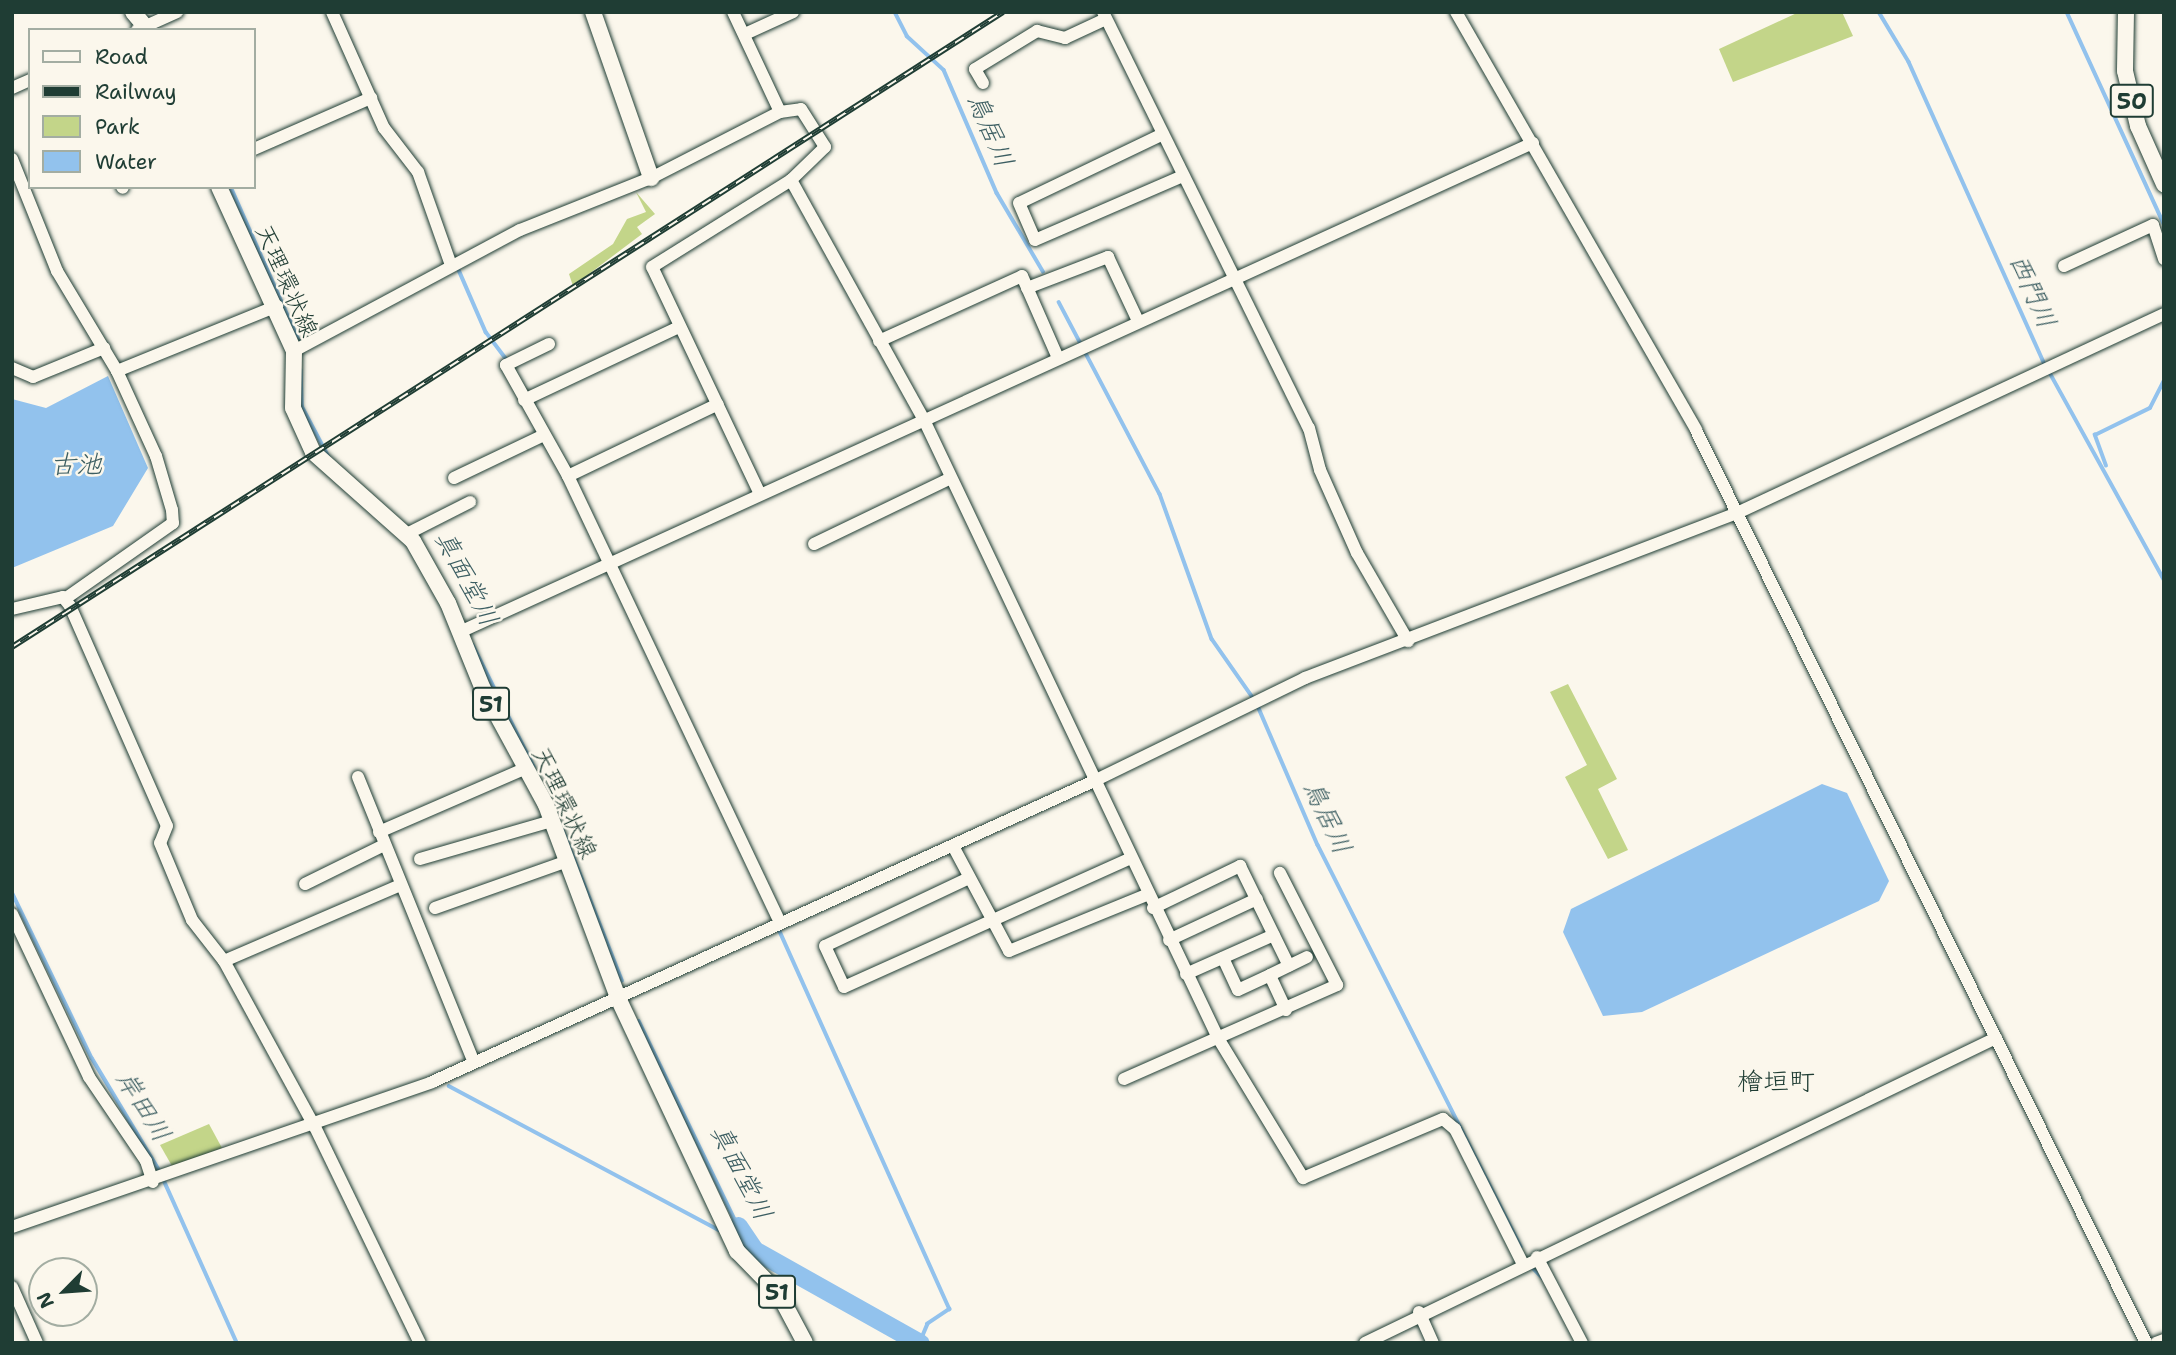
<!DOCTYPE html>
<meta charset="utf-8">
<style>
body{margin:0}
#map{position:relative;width:2176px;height:1355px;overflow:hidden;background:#fbf7ec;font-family:"Shantell Sans","Klee One",sans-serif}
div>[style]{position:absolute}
.green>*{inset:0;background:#c3d589}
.water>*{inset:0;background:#92c2ed}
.stream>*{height:3.5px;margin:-1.75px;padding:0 1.75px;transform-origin:1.75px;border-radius:1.75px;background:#92c2ed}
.river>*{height:19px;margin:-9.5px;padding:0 9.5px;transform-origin:9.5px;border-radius:9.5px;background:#92c2ed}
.roads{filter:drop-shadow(0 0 2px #1f3d34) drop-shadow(0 0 2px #1f3d34)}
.minor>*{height:12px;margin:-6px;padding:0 6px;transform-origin:6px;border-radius:6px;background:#fbf7ec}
.major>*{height:16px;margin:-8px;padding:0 8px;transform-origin:8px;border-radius:8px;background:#fbf7ec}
.rail>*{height:6px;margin-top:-3px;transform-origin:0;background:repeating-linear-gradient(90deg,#fbf7ec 0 10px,#1f3d34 0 20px);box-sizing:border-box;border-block:2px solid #1f3d34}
span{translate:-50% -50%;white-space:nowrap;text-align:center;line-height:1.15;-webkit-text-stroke:5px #fbf7ec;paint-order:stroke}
.shield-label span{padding:2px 5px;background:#fbf7ec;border:2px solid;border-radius:5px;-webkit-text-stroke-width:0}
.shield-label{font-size:23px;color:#1f3d34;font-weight:700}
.street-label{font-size:24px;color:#1f3d34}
.water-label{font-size:26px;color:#3c5e62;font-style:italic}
.neighbourhood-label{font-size:26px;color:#1f3d34}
.frame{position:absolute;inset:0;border:14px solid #1f3d34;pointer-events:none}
.legend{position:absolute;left:28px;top:28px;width:228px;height:161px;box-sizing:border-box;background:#fbf7ec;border:2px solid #a3ada2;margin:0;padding:9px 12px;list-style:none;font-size:21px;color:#1f3d34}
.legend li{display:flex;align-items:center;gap:14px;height:35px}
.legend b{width:35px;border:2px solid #a3ada2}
.north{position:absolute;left:28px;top:1257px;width:70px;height:70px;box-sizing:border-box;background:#fbf7ec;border:2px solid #a3ada2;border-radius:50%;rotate:245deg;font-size:19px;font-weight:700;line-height:28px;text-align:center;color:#1f3d34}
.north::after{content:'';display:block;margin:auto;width:24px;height:32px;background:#1f3d34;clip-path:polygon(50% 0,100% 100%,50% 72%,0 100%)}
</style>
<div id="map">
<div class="green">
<div style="clip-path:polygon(1799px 12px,1842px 12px,1853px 36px,1733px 82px,1719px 49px)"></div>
<div style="clip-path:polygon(636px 192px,655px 214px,637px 227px,642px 234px,573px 286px,569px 274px,613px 244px,627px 219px,646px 212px)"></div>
<div style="clip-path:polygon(1568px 684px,1617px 779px,1598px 789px,1628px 850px,1608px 859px,1565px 777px,1587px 765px,1550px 692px)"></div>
<div style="clip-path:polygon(209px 1124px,222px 1148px,172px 1166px,160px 1145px)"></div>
</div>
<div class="water">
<div style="clip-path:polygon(108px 376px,148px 468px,113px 526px,12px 568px,12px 399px,46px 408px)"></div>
<div style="clip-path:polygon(1822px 784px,1847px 793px,1889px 881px,1879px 901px,1642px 1012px,1603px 1016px,1563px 932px,1571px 909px)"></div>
</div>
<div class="stream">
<div style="left:895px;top:12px;width:27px;rotate:63deg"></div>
<div style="left:907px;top:36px;width:50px;rotate:42.6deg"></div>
<div style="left:944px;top:70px;width:134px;rotate:66.7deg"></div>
<div style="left:997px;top:193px;width:91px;rotate:59.5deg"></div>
<div style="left:1879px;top:12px;width:58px;rotate:59deg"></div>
<div style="left:1909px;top:62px;width:331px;rotate:65.8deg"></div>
<div style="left:2067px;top:12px;width:233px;rotate:65.4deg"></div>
<div style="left:231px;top:187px;width:173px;rotate:66.1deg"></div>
<div style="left:459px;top:270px;width:68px;rotate:66.5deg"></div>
<div style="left:486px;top:332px;width:35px;rotate:53deg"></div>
<div style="left:1059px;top:302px;width:217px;rotate:62.3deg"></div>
<div style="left:1160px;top:494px;width:154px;rotate:70.3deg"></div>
<div style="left:1212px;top:639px;width:73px;rotate:55deg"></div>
<div style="left:301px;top:370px;width:36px;rotate:88deg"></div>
<div style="left:302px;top:406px;width:58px;rotate:62.1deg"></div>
<div style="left:2049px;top:371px;width:238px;rotate:61.1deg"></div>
<div style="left:2106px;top:466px;width:33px;rotate:-110deg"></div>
<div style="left:2095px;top:435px;width:61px;rotate:-26.1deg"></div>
<div style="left:2150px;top:408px;width:30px;rotate:-63deg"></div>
<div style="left:473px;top:645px;width:136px;rotate:63.4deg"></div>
<div style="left:1258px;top:706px;width:151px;rotate:66.7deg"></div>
<div style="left:1318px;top:845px;width:450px;rotate:63.2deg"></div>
<div style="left:561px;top:825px;width:167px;rotate:68.5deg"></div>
<div style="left:12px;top:892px;width:184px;rotate:64.3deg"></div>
<div style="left:92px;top:1058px;width:132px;rotate:59deg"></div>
<div style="left:778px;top:927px;width:419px;rotate:65.8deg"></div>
<div style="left:950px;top:1309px;width:27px;rotate:146deg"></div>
<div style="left:928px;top:1324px;width:21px;rotate:113deg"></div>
<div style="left:639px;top:1021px;width:228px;rotate:64.2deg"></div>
<div style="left:449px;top:1086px;width:306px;rotate:28.1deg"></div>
<div style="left:163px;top:1178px;width:181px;rotate:65.8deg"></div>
<div style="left:1531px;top:1266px;width:17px;rotate:45deg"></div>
</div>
<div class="river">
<div style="left:738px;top:1226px;width:29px;rotate:56deg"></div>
<div style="left:754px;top:1250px;width:190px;rotate:29.3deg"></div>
</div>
<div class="roads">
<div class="minor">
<div style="left:332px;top:12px;width:127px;rotate:65.9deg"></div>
<div style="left:384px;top:128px;width:56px;rotate:52.3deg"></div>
<div style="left:418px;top:172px;width:99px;rotate:70.5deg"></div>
<div style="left:733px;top:12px;width:110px;rotate:64.8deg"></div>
<div style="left:1103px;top:12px;width:464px;rotate:63.7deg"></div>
<div style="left:1309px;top:428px;width:43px;rotate:75.3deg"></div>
<div style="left:1320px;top:470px;width:91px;rotate:66deg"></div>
<div style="left:1357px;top:553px;width:102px;rotate:59.9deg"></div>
<div style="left:1456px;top:12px;width:482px;rotate:60.1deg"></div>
<div style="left:1696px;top:430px;width:1018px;rotate:63.76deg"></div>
<div style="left:137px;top:30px;width:44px;rotate:-24.2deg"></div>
<div style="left:745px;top:34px;width:53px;rotate:-24.6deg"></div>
<div style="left:983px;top:83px;width:16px;rotate:-120deg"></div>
<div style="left:975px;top:69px;width:73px;rotate:-31.5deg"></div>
<div style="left:1037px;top:31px;width:29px;rotate:14deg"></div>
<div style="left:1065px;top:38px;width:45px;rotate:-24.9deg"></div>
<div style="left:12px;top:88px;width:20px;rotate:-24deg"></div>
<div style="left:1161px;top:135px;width:157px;rotate:154.4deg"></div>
<div style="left:1019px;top:203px;width:40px;rotate:66.6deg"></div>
<div style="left:1035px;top:240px;width:161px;rotate:-23.4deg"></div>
<div style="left:254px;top:149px;width:128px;rotate:-23.6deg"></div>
<div style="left:12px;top:159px;width:121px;rotate:68.1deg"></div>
<div style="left:57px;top:271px;width:117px;rotate:59deg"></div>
<div style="left:117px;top:371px;width:94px;rotate:65.4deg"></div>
<div style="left:156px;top:456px;width:56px;rotate:73.5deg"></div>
<div style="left:172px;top:510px;width:13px;rotate:86deg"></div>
<div style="left:173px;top:523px;width:132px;rotate:144.9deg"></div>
<div style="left:122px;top:187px;width:1px;rotate:45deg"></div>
<div style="left:2064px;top:266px;width:98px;rotate:-24.7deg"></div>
<div style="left:2153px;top:225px;width:36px;rotate:72deg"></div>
<div style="left:1027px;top:288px;width:87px;rotate:-20.9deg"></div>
<div style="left:1108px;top:257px;width:71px;rotate:64.9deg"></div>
<div style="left:879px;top:341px;width:157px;rotate:-24.4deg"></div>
<div style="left:1022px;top:276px;width:90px;rotate:66.3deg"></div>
<div style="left:549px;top:344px;width:48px;rotate:154deg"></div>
<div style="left:506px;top:365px;width:127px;rotate:60.8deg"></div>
<div style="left:568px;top:476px;width:494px;rotate:64.6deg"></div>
<div style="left:294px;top:351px;width:256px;rotate:-28.2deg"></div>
<div style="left:520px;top:230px;width:141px;rotate:-21.7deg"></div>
<div style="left:651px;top:178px;width:145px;rotate:-27.1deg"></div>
<div style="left:780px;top:112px;width:21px;rotate:-8deg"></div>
<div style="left:801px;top:109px;width:45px;rotate:57.7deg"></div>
<div style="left:825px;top:147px;width:47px;rotate:135.9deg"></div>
<div style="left:791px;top:180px;width:277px;rotate:61deg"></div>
<div style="left:925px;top:422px;width:682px;rotate:64.56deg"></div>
<div style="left:1218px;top:1038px;width:164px;rotate:58.7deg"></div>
<div style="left:1303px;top:1178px;width:152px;rotate:-22.9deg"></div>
<div style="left:1443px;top:1119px;width:16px;rotate:40deg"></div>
<div style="left:1455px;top:1129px;width:151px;rotate:63.3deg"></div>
<div style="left:12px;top:368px;width:23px;rotate:23deg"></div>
<div style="left:33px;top:377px;width:77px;rotate:-22.2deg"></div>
<div style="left:117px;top:371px;width:173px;rotate:-22.1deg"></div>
<div style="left:524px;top:400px;width:171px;rotate:-25.2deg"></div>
<div style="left:568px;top:476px;width:166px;rotate:-25.6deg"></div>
<div style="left:454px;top:478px;width:100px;rotate:-25.5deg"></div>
<div style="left:759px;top:492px;width:249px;rotate:-115.4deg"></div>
<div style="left:652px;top:267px;width:164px;rotate:-32deg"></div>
<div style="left:405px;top:535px;width:73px;rotate:-26.9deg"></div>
<div style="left:814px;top:544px;width:150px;rotate:-25.7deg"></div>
<div style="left:12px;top:609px;width:52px;rotate:-13.2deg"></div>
<div style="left:63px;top:597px;width:11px;rotate:52deg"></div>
<div style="left:70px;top:606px;width:240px;rotate:66.2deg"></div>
<div style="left:167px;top:826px;width:18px;rotate:112deg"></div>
<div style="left:160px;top:843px;width:83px;rotate:67.4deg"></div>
<div style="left:192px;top:920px;width:52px;rotate:52deg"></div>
<div style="left:224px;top:961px;width:189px;rotate:61.3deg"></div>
<div style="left:315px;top:1127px;width:240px;rotate:64.1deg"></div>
<div style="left:462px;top:631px;width:1177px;rotate:-24.5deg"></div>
<div style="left:358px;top:777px;width:308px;rotate:67.9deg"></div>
<div style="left:379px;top:832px;width:160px;rotate:-23.5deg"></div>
<div style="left:953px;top:846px;width:119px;rotate:61.9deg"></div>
<div style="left:1009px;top:951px;width:148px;rotate:-22.2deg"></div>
<div style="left:420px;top:859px;width:137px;rotate:-16.1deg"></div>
<div style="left:969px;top:878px;width:159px;rotate:154.7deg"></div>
<div style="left:825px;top:946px;width:45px;rotate:65.1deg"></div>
<div style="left:844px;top:987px;width:312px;rotate:-24.2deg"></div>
<div style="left:305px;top:884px;width:88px;rotate:-26.3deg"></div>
<div style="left:435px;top:908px;width:141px;rotate:-19.5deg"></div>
<div style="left:1153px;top:908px;width:97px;rotate:-25.8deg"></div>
<div style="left:1240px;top:866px;width:111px;rotate:63.9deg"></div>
<div style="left:12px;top:914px;width:180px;rotate:64.7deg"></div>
<div style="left:89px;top:1077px;width:102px;rotate:55.8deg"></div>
<div style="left:146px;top:1161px;width:22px;rotate:72deg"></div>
<div style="left:1169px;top:940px;width:97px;rotate:-25deg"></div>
<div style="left:1223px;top:958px;width:35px;rotate:65deg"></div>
<div style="left:1238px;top:990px;width:35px;rotate:-25deg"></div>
<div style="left:224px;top:961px;width:189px;rotate:-23.3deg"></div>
<div style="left:1186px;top:974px;width:96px;rotate:-23.9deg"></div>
<div style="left:1286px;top:1010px;width:38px;rotate:-115deg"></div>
<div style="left:1270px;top:975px;width:41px;rotate:-25.9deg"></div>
<div style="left:1124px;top:1079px;width:233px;rotate:-23.8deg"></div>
<div style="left:1337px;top:985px;width:126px;rotate:-117deg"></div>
<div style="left:12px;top:1227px;width:444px;rotate:-19deg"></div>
<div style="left:432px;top:1082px;width:727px;rotate:-24.45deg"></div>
<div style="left:1094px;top:781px;width:235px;rotate:-26deg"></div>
<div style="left:1305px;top:678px;width:460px;rotate:-20.9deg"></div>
<div style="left:1735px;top:514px;width:473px;rotate:-25deg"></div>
<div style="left:1537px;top:1257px;width:97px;rotate:62.4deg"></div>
<div style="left:12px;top:1287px;width:61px;rotate:65.9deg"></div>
<div style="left:1419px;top:1312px;width:34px;rotate:66deg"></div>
<div style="left:1365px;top:1343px;width:701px;rotate:-25.8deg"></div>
<div style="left:2156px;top:1343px;width:9px;rotate:-21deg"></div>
</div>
<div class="major">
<div style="left:133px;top:12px;width:23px;rotate:50deg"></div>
<div style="left:593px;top:12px;width:176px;rotate:70.7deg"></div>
<div style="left:2126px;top:12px;width:59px;rotate:91deg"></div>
<div style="left:2125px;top:71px;width:57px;rotate:76.7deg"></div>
<div style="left:2138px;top:126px;width:64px;rotate:65.9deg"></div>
<div style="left:219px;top:187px;width:180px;rotate:65.4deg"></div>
<div style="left:294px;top:351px;width:57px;rotate:91deg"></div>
<div style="left:293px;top:408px;width:48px;rotate:65.6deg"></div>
<div style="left:313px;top:452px;width:134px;rotate:41.7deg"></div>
<div style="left:413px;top:541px;width:71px;rotate:60.6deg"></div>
<div style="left:448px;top:603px;width:93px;rotate:67.9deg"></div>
<div style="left:483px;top:689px;width:132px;rotate:61.5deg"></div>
<div style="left:546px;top:805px;width:206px;rotate:69.5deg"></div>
<div style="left:618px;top:998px;width:280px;rotate:64.8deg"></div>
<div style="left:737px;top:1251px;width:60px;rotate:45.7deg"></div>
<div style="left:779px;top:1294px;width:55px;rotate:62deg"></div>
</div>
</div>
<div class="rail">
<div style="left:12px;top:647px;width:1177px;rotate:-32.65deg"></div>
</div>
<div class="shield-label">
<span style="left:2132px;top:101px">50</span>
<span style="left:491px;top:704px">51</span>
<span style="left:777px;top:1292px">51</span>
</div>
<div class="street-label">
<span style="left:286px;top:281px;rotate:66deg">天理環状線</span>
<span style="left:564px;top:803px;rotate:65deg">天理環状線</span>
</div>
<div class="water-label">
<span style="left:991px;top:130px;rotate:67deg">鳥居川</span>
<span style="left:2033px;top:291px;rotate:66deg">西門川</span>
<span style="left:76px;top:464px">古池</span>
<span style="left:467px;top:578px;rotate:62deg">真面堂川</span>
<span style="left:1328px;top:817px;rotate:65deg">鳥居川</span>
<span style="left:144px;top:1106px;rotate:58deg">岸田川</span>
<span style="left:742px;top:1172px;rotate:63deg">真面堂川</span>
</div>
<div class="neighbourhood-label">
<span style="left:1776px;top:1081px">檜垣町</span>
</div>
<div class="frame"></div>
<ul class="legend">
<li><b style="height:9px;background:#fbf7ec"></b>Road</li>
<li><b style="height:9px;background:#1f3d34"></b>Railway</li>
<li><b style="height:19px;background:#c3d589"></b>Park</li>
<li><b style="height:19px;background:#92c2ed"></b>Water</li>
</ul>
<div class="north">N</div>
</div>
